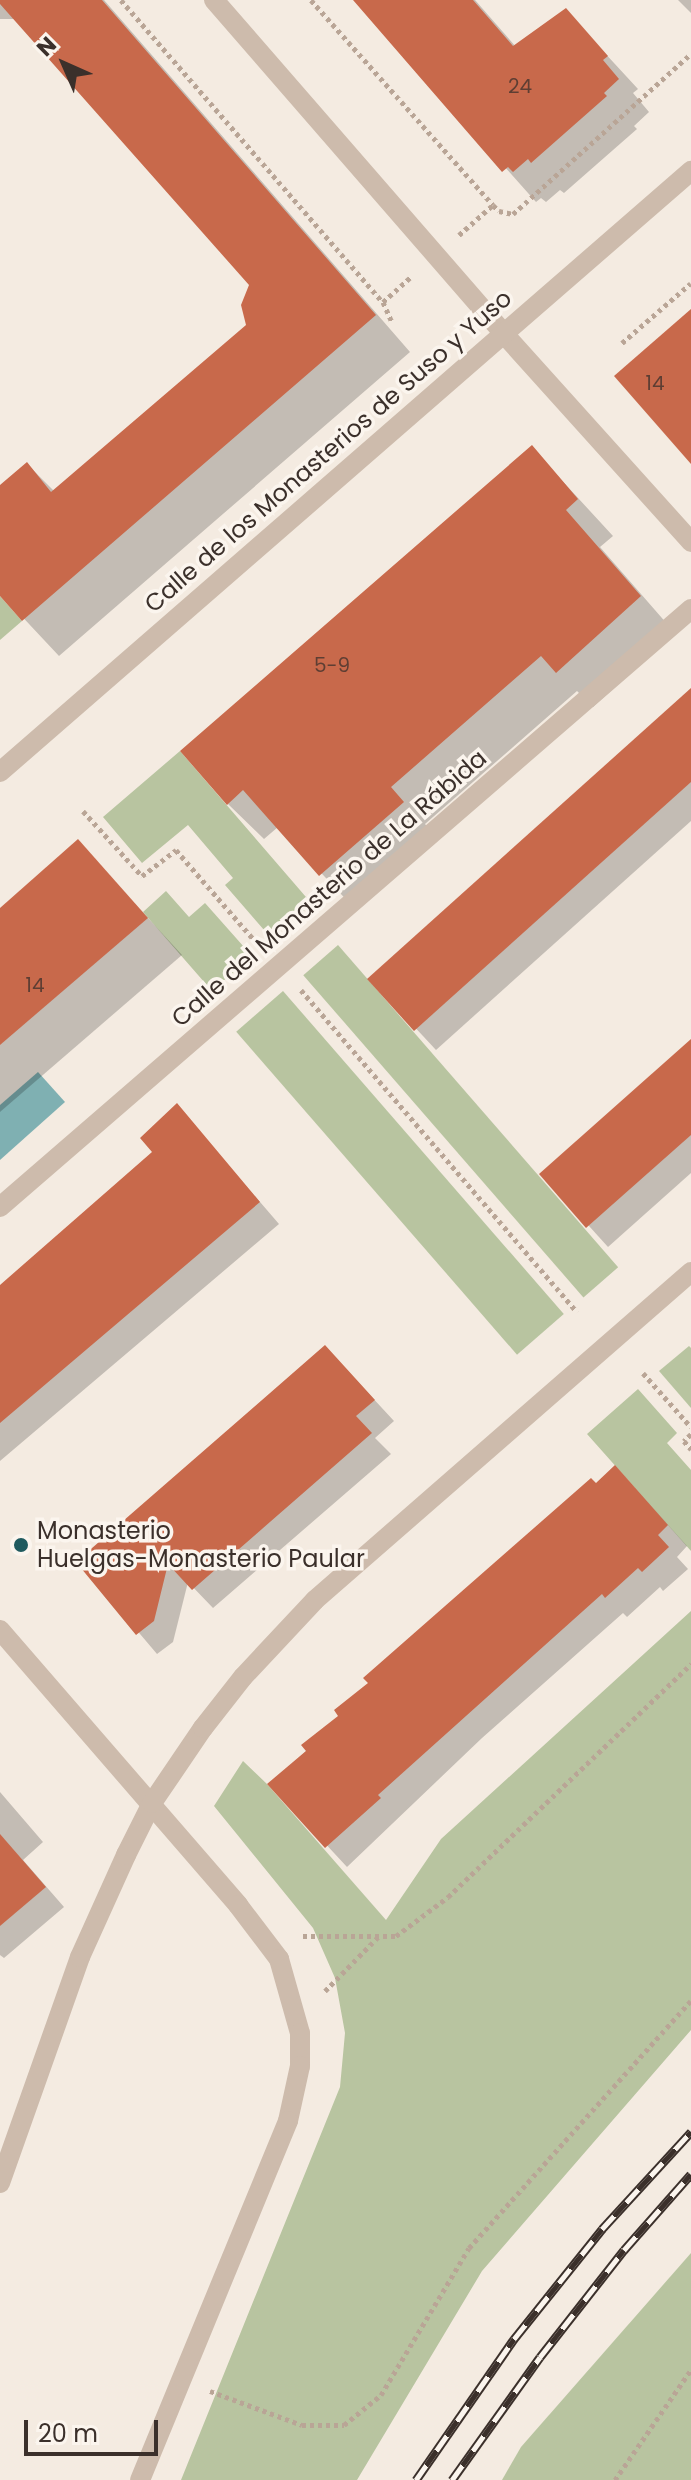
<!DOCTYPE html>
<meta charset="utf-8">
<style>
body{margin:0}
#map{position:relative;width:691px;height:2480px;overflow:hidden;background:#f4ebe1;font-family:Poppins,sans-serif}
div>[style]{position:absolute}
.green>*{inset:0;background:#b8c4a0;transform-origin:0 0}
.water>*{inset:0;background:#7fb0b2}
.shadow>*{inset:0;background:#0003}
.building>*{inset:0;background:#c8694b}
.path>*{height:5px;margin-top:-2.5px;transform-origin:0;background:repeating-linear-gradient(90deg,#b9a596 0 4px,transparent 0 8px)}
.minor>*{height:20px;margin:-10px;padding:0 10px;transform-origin:10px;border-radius:10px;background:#cdbbac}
.rail>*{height:9px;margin-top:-4.5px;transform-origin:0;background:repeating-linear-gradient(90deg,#fbf5ee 0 18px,#3b302b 0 36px);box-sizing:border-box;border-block:2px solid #3b302b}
.dots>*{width:22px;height:22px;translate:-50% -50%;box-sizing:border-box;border:4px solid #fbf5ee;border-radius:50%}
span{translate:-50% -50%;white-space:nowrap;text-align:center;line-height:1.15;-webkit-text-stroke:7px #fbf5ee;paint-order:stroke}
.number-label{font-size:20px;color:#5e3e33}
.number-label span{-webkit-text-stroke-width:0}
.street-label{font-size:24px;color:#3b302b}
.poi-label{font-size:24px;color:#3b302b}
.left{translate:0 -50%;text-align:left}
.north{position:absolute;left:24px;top:24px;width:80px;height:80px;-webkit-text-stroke:6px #fbf5ee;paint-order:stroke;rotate:315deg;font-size:22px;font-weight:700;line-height:32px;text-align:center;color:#3b302b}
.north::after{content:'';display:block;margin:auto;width:28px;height:36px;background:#3b302b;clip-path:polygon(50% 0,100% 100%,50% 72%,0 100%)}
.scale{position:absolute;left:24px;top:2420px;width:134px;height:36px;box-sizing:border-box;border:4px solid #3b302b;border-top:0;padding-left:10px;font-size:24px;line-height:28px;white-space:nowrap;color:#3b302b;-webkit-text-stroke:6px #fbf5ee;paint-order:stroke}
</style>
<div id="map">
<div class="green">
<div style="clip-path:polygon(0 596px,22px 621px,0 640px)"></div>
<div style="clip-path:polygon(180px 751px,312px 904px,271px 938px,225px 885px,233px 878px,188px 825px,142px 863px,103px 817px)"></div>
<div style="clip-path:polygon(166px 891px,189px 917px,205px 903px,252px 956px,212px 991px,143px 912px)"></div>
<div style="left:338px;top:945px;width:427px;height:46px;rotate:49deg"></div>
<div style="left:283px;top:991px;width:428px;height:62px;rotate:49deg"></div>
<div style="clip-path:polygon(689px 1346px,691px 1348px,691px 1408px,659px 1371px)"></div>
<div style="clip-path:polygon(638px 1389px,677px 1433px,667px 1443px,691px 1470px,691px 1551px,587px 1434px)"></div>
<div style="clip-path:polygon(691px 1611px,691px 2030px,482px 2271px,357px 2480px,181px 2480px,340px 2087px,345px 2033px,335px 1978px,313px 1928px,214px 1806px,243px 1761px,267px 1784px,386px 1920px,441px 1839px)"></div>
<div style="clip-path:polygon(691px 2253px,691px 2480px,502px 2480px,521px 2447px)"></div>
</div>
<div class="water">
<div style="clip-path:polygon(38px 1072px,65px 1102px,0 1160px,0 1105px)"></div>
</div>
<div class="shadow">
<div style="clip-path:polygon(0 0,104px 0,410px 352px,59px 656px,0 593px,0 488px,27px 464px,55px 492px,248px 325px,251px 285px,16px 19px,0 19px)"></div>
<div style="clip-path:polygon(356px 0,475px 0,516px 47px,566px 11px,638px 89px,633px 93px,649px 112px,634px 126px,637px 129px,564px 193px,560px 190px,546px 202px,541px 198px,536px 202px)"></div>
<div style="clip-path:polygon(678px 0,691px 0,691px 13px)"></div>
<div style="clip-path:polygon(532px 448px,613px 536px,600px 547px,675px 633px,593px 707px,577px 691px,425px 824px,438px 839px,356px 910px,278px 827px,264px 839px,228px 804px)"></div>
<div style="clip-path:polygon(691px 690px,691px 821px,436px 1050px,370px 979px)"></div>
<div style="clip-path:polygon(78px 842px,182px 955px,0 1112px,0 911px)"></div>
<div style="clip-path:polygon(691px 1042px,691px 1173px,608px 1247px,542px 1174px)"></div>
<div style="clip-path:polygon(177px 1106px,279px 1224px,0 1461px,0 1290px,155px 1152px)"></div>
<div style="clip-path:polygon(345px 1368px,394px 1421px,375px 1438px,391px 1454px,213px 1608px,188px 1582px,173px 1642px,157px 1654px,79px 1562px)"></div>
<div style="clip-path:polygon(596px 1486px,635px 1488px,687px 1546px,677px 1557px,688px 1569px,663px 1591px,660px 1587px,627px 1617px,623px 1613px,482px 1738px,347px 1867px,270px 1784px)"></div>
<div style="clip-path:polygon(0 1792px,43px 1842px,23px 1860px,64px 1907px,4px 1958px,0 1955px)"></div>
</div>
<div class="building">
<div style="clip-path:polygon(0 0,102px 0,376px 315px,22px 621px,0 596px,0 485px,27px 462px,51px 492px,246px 325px,241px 305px,249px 285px,0 4px)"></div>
<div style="clip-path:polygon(353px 0,473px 0,513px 46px,566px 8px,608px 56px,603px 60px,619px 79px,604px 93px,607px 96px,531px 163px,528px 159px,513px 172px,508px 167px,502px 172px)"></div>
<div style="clip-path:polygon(691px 309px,691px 464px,614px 376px)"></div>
<div style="clip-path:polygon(532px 445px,578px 499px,566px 510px,641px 596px,556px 673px,541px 656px,391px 787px,404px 802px,319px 876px,243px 790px,227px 805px,180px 751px)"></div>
<div style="clip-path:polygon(691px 688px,691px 782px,414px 1031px,367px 979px)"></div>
<div style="clip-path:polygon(78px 839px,148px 918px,0 1045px,0 908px)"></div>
<div style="clip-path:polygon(691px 1039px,691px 1135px,586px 1228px,539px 1174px)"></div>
<div style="clip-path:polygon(177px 1103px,260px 1202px,0 1423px,0 1285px,152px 1152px,140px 1138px)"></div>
<div style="clip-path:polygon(325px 1345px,375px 1400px,356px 1416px,372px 1433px,192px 1590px,168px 1564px,154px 1621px,136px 1635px,76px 1562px)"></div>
<div style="clip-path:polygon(615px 1465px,668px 1525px,658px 1535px,669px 1547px,642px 1572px,638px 1568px,605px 1598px,602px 1594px,378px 1795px,381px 1798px,325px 1848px,267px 1784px,306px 1751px,301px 1745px,338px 1716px,334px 1710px,368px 1683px,363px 1678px,591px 1478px,596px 1483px)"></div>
<div style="clip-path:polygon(0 1834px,46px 1887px,0 1926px)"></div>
</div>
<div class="path">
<div style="left:121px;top:0;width:400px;rotate:49.1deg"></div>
<div style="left:383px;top:302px;width:22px;rotate:66deg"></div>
<div style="left:311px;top:0;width:274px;rotate:48.4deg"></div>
<div style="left:493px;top:205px;width:8px;rotate:45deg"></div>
<div style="left:499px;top:211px;width:14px;rotate:12deg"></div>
<div style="left:513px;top:214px;width:239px;rotate:-42deg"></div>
<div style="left:459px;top:235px;width:45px;rotate:-41.4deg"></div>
<div style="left:383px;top:302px;width:39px;rotate:-42deg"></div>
<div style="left:622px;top:343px;width:91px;rotate:-41deg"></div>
<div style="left:83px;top:811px;width:88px;rotate:47.8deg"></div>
<div style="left:142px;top:876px;width:43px;rotate:-37.4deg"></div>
<div style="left:176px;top:850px;width:122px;rotate:49deg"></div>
<div style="left:301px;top:990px;width:424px;rotate:49.4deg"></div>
<div style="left:643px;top:1373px;width:72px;rotate:48.4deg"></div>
<div style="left:691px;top:1434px;width:10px;rotate:135deg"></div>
<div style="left:684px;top:1441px;width:11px;rotate:49deg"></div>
<div style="left:303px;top:1936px;width:93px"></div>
<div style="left:396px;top:1936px;width:65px;rotate:-36.9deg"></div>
<div style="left:448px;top:1897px;width:337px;rotate:-43.8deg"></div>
<div style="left:325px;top:1991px;width:76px;rotate:-45.5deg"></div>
<div style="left:210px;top:2391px;width:98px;rotate:20.3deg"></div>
<div style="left:302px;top:2425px;width:42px"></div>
<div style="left:344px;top:2425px;width:48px;rotate:-39deg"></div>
<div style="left:381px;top:2395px;width:171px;rotate:-59.1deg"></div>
<div style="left:469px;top:2248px;width:332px;rotate:-48.1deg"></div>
<div style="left:615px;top:2480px;width:134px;rotate:-55.4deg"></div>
</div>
<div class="minor">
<div style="left:214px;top:0;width:442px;rotate:49deg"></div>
<div style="left:504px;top:334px;width:280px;rotate:48deg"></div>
<div style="left:0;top:772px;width:916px;rotate:-41.02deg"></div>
<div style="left:0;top:1207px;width:914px;rotate:-40.87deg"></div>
<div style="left:0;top:1630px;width:364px;rotate:49.1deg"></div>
<div style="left:238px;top:1905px;width:68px;rotate:52.8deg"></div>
<div style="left:279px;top:1959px;width:77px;rotate:74.2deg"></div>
<div style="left:300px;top:2033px;width:33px;rotate:90deg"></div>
<div style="left:300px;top:2066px;width:56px;rotate:102.3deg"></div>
<div style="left:288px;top:2121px;width:388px;rotate:112.4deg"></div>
<div style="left:0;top:2183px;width:240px;rotate:-70.5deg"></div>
<div style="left:80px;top:1957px;width:112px;rotate:-65.7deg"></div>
<div style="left:126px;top:1855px;width:58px;rotate:-63.4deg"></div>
<div style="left:152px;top:1803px;width:91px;rotate:-55.8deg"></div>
<div style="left:203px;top:1728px;width:65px;rotate:-51.9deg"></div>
<div style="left:243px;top:1677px;width:105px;rotate:-46.9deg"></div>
<div style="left:315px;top:1600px;width:499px;rotate:-41.1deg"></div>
</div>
<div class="rail">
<div style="left:416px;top:2480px;width:172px;rotate:-55.2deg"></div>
<div style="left:514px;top:2339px;width:141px;rotate:-51.3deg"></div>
<div style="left:602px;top:2229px;width:132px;rotate:-47.5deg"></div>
<div style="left:452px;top:2480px;width:151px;rotate:-54.4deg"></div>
<div style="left:540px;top:2357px;width:136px;rotate:-51.9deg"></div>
<div style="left:624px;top:2250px;width:101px;rotate:-48.6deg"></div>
</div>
<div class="dots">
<div style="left:21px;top:1545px;background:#1f5a5e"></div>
</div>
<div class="number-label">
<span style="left:520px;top:86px">24</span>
<span style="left:655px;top:383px">14</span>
<span style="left:332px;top:665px">5-9</span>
<span style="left:35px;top:985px">14</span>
</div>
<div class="street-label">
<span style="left:328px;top:451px;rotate:-41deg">Calle de los Monasterios de Suso y Yuso</span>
<span style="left:329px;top:888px;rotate:-41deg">Calle del Monasterio de La Rábida</span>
</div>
<div class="poi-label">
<span class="left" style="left:37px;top:1545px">Monasterio<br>Huelgas-Monasterio Paular</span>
</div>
<div class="north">N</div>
<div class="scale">20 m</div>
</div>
